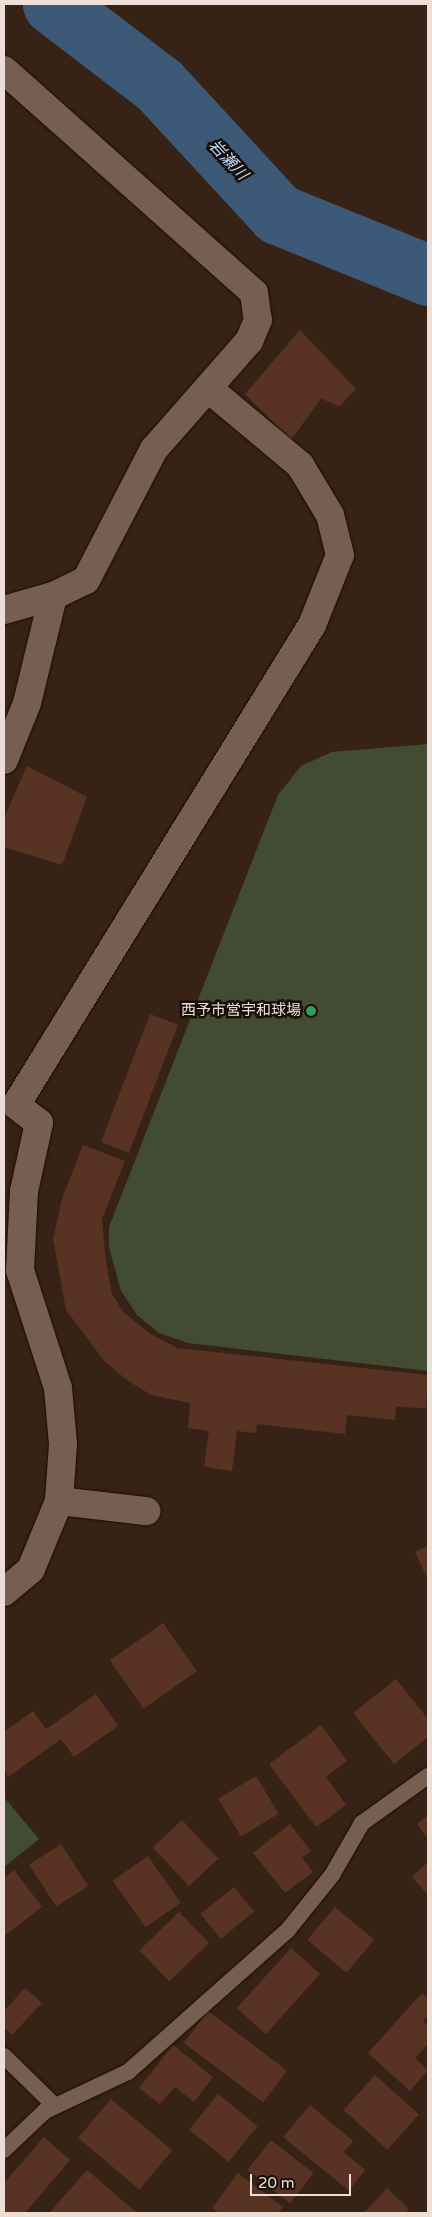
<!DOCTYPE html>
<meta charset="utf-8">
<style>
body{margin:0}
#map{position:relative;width:432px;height:2217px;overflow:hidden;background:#362315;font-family:"Varela Round","Noto Sans JP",sans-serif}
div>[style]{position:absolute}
.green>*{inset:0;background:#424c32}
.river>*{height:61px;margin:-30.5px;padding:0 30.5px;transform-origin:30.5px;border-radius:30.5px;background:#3c5a77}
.building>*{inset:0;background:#583323;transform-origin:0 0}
.roads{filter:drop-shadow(0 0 1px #1d0b02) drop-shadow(0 0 1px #1d0b02)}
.service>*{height:16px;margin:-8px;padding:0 8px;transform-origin:8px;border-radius:8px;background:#765f50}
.minor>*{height:28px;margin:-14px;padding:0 14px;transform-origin:14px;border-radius:14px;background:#765f50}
.dots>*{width:14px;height:14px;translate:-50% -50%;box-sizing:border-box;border:2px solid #170e09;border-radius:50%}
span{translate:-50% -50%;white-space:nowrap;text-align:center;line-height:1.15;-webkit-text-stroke:5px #170e09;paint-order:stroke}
.poi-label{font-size:15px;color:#eddfd7}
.right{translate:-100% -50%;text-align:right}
.water-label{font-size:16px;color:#bfddfc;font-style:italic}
.frame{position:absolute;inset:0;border:5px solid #eddfd7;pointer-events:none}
.scale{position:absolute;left:250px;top:2174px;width:101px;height:22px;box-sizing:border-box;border:2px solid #eddfd7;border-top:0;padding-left:6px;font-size:15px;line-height:18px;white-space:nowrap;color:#eddfd7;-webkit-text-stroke:4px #170e09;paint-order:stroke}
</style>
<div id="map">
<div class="green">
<div style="clip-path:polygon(428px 744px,428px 1371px,188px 1343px,159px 1333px,137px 1315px,121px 1291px,109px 1247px,109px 1227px,278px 795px,301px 766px,332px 752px)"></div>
<div style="clip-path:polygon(4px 1797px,39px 1839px,4px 1867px)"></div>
</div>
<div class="river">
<div style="left:53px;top:4px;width:133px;rotate:37.4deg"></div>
<div style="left:159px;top:85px;width:176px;rotate:47.3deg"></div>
<div style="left:278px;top:214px;width:162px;rotate:22.1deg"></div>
</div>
<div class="building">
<div style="clip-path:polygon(300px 330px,356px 389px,339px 407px,321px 398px,291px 440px,245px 394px)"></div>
<div style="clip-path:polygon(27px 766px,87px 797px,62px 865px,4px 847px,4px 818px)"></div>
<div style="left:150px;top:1014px;width:30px;height:137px;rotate:21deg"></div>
<div style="clip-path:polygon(83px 1145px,125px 1161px,102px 1219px,106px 1262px,112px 1294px,124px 1313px,151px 1334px,177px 1348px,428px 1375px,426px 1408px,396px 1407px,395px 1420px,347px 1415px,345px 1434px,257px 1424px,256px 1433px,237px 1431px,232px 1471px,204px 1467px,209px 1431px,188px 1428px,190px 1403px,151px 1395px,127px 1380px,105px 1362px,66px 1310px,53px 1239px,62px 1199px)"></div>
<div style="clip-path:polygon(428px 1546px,428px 1580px,415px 1552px)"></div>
<div style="left:163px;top:1623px;width:59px;height:65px;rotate:55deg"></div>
<div style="clip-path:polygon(396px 1679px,428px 1719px,428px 1737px,394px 1764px,353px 1713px)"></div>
<div style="clip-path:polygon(96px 1694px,118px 1726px,74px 1757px,61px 1739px,8px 1777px,4px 1770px,4px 1732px,33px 1711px,46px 1729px)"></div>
<div style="clip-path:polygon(321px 1725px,347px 1761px,326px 1777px,346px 1805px,316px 1827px,269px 1764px)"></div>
<div style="left:256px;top:1776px;width:44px;height:44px;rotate:59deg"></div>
<div style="clip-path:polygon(428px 1815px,428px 1839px,417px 1824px)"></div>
<div style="left:182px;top:1820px;width:53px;height:40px;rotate:47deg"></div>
<div style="clip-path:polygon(290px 1824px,311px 1851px,302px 1858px,313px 1872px,285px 1893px,253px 1853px)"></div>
<div style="left:61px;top:1844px;width:50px;height:38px;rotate:57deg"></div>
<div style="left:148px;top:1856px;width:57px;height:43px;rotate:55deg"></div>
<div style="clip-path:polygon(428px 1862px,428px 1895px,412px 1877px)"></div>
<div style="clip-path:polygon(14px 1870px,42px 1907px,4px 1936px,4px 1878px)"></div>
<div style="left:234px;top:1887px;width:32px;height:43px;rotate:51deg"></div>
<div style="left:335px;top:1907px;width:51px;height:43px;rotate:40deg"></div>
<div style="left:179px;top:1912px;width:43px;height:55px;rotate:46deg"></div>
<div style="left:291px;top:1948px;width:39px;height:81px;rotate:42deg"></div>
<div style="clip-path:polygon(25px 1988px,42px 2003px,12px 2035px,4px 2027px,4px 2011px)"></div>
<div style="clip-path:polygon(422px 1993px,428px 1998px,428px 2016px,423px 2021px,428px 2026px,428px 2044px,415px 2058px,428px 2070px,410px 2091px,368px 2053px)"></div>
<div style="left:208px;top:2011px;width:99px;height:40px;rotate:37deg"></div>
<div style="clip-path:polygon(173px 2045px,213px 2077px,194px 2102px,175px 2087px,160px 2104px,139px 2088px)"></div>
<div style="left:375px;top:2075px;width:59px;height:47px;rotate:42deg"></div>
<div style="left:218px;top:2094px;width:51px;height:46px;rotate:39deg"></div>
<div style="left:111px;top:2099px;width:80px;height:51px;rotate:40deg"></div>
<div style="clip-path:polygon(310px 2105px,353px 2141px,344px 2152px,365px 2170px,349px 2191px,283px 2137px)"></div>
<div style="clip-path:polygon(44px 2137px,70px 2160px,25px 2213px,4px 2213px,4px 2183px)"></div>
<div style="left:271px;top:2140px;width:54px;height:38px;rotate:38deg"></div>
<div style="clip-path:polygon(87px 2170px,137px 2213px,49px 2213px)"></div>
<div style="clip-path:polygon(238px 2173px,283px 2207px,278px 2213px,219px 2213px,212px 2208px)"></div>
<div style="clip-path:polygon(387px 2188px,409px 2209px,405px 2213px,364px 2213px)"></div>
</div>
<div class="roads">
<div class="service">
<div style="left:4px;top:2056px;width:71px;rotate:44.4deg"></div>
<div style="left:4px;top:2150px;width:57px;rotate:-43.6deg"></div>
<div style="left:45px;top:2111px;width:92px;rotate:-25.2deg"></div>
<div style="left:128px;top:2072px;width:213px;rotate:-41.6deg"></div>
<div style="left:287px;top:1931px;width:72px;rotate:-51.2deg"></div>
<div style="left:332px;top:1875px;width:60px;rotate:-60deg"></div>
<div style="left:362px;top:1823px;width:81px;rotate:-35.5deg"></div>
</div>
<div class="minor">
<div style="left:4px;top:70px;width:335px;rotate:41.7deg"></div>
<div style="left:254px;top:293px;width:27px;rotate:82deg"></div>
<div style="left:258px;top:320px;width:23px;rotate:113deg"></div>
<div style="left:249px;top:341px;width:144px;rotate:131.3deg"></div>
<div style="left:154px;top:449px;width:148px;rotate:117.4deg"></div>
<div style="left:86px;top:580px;width:37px;rotate:154deg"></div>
<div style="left:53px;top:596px;width:51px;rotate:164.1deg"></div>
<div style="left:4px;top:760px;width:61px;rotate:-68deg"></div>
<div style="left:27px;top:703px;width:110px;rotate:-76.3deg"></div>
<div style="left:59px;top:1501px;width:88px;rotate:6.6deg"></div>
<div style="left:4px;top:1592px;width:35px;rotate:-40deg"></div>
<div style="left:31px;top:1569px;width:74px;rotate:-67.6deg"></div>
<div style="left:59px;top:1501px;width:57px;rotate:-86deg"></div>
<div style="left:63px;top:1444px;width:56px;rotate:-95.1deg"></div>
<div style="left:58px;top:1388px;width:124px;rotate:-107.9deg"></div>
<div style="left:20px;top:1270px;width:79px;rotate:-87.1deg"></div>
<div style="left:24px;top:1191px;width:70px;rotate:-77.6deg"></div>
<div style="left:39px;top:1123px;width:29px;rotate:-142deg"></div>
<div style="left:16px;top:1105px;width:564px;rotate:-58.34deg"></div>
<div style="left:312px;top:625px;width:75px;rotate:-68.2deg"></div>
<div style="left:340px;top:555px;width:41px;rotate:-104deg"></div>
<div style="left:330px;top:515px;width:58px;rotate:-121deg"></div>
<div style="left:300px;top:465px;width:119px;rotate:-140.1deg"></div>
</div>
</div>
<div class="dots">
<div style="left:311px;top:1011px;background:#2e9e5b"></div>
</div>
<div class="poi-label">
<span class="right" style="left:301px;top:1011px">西予市営宇和球場</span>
</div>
<div class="water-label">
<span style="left:228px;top:160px;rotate:47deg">岩瀬川</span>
</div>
<div class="frame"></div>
<div class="scale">20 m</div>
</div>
